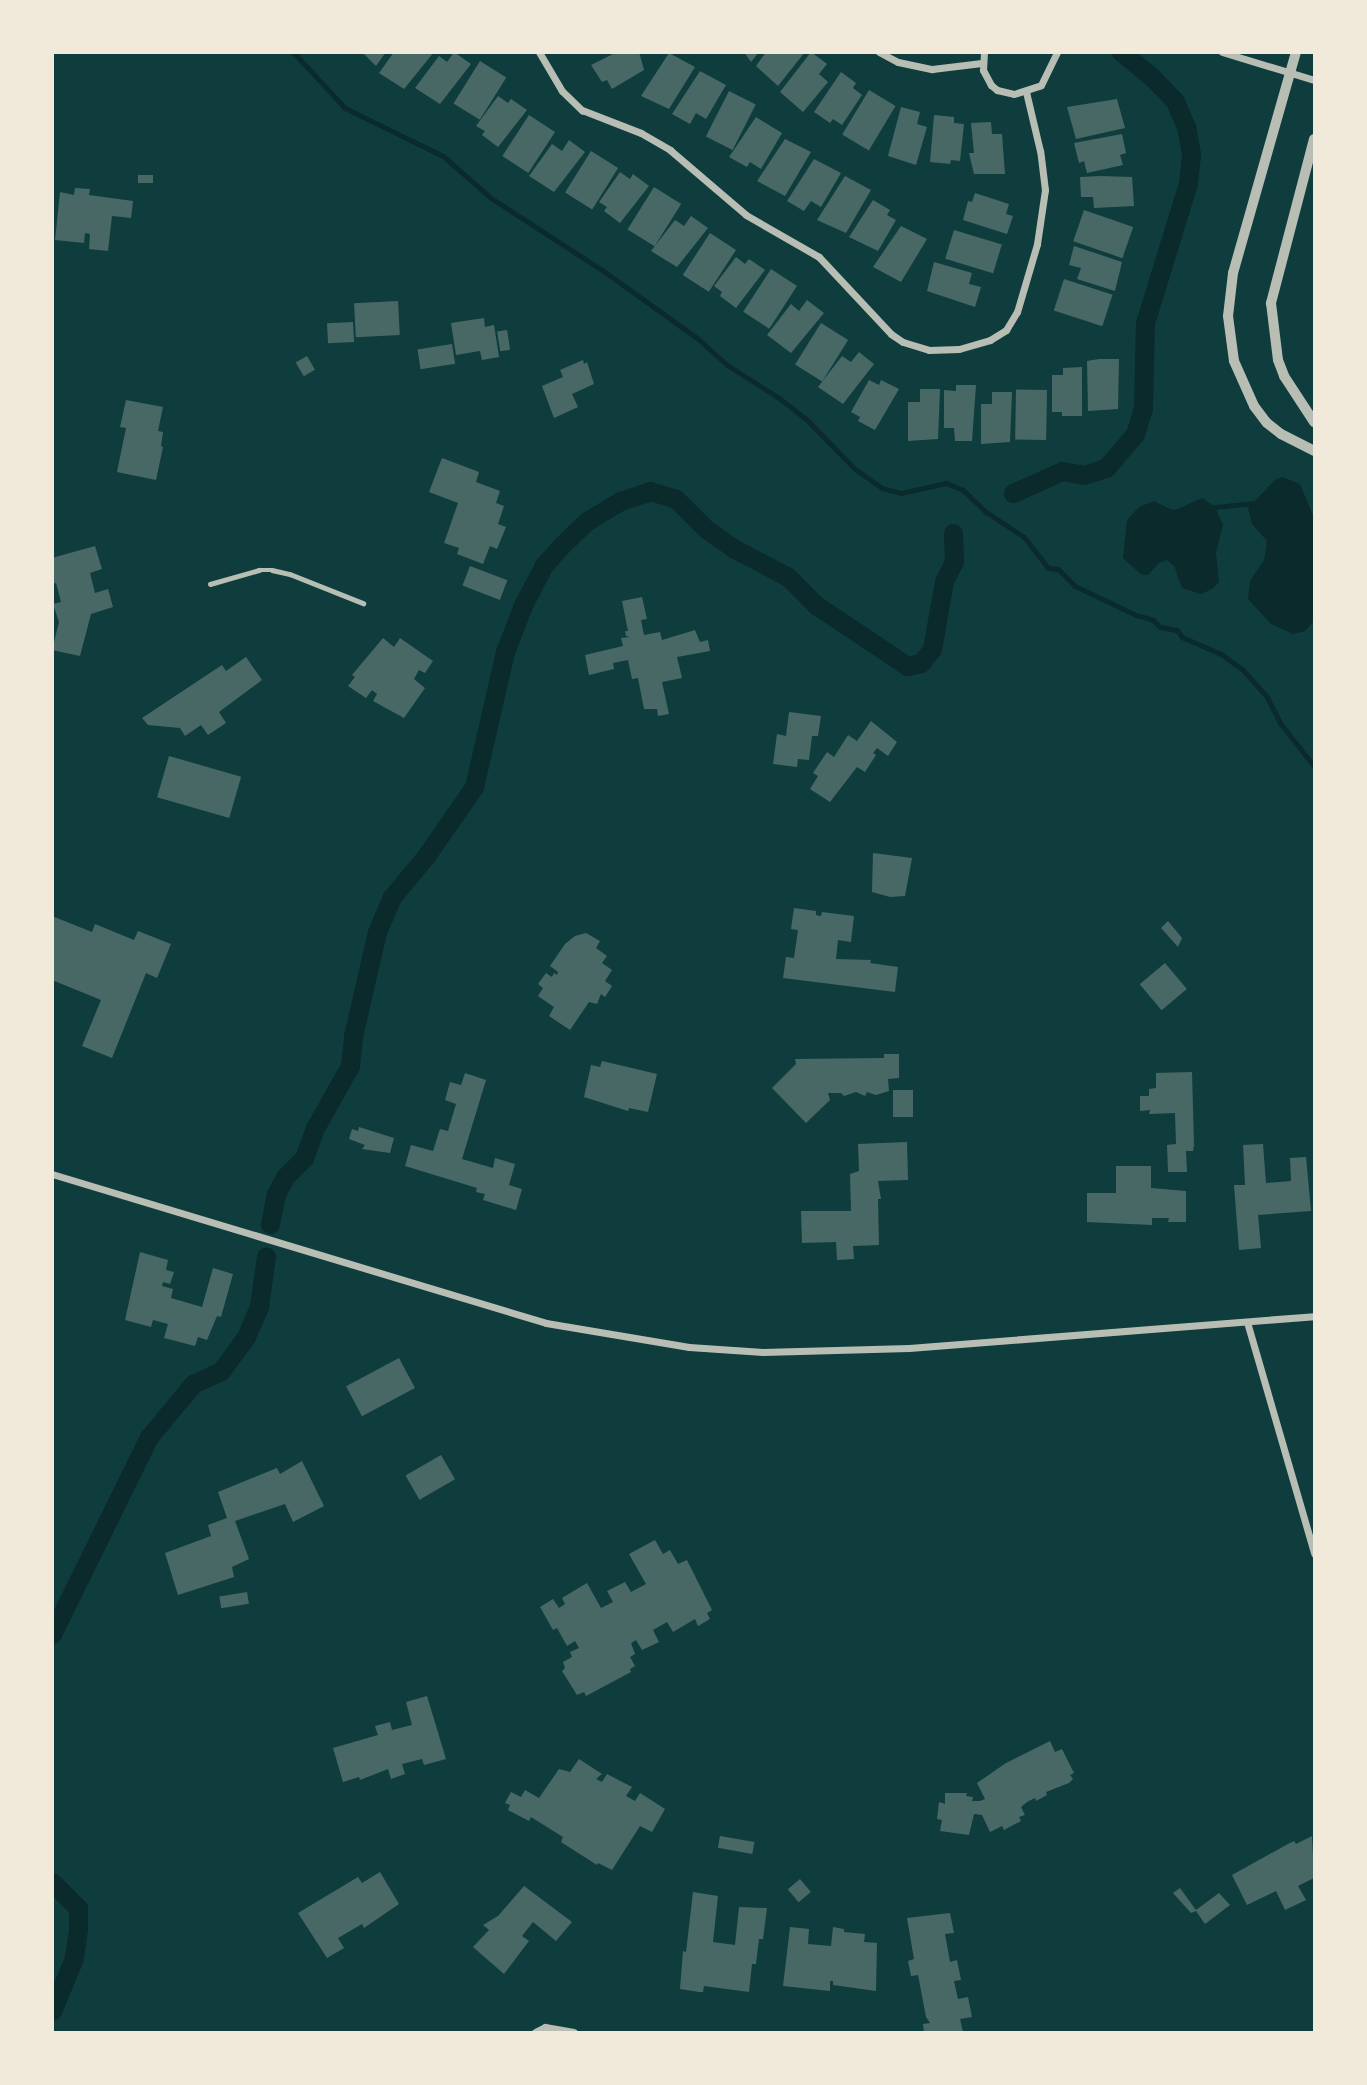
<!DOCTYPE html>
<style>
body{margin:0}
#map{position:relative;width:1367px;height:2085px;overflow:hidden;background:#0f3d3e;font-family:"Golos Text",sans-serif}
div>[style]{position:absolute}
.water>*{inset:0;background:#0a2a2b}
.stream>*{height:5px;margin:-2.5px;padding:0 2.5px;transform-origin:2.5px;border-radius:2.5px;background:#0a2a2b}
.canal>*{height:19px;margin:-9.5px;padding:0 9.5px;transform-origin:9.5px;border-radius:9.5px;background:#0a2a2b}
.building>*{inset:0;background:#486865;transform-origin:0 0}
.service>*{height:4.5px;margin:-2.25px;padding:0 2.25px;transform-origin:2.25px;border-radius:2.25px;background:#b8beb3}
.minor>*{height:7px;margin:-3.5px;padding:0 3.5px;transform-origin:3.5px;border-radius:3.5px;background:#b8beb3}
.tertiary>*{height:10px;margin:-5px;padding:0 5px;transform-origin:5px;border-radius:5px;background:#b8beb3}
span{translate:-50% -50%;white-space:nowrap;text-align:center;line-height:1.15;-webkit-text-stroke:6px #f1e9da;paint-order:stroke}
.frame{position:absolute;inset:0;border:54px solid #f1e9da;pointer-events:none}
</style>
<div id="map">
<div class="water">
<div style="clip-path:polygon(1282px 477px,1300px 484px,1314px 518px,1314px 621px,1305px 631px,1293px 634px,1271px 624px,1248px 599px,1250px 581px,1264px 560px,1267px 541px,1252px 524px,1248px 508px,1275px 480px)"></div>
<div style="clip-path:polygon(1202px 498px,1215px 507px,1223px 525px,1216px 553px,1219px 582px,1212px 589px,1201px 594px,1182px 588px,1174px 566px,1167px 560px,1159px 563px,1148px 575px,1142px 575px,1123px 558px,1127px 520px,1139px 507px,1154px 501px,1172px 510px,1178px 509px)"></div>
</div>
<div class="stream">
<div style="left:293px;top:52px;width:76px;rotate:47.1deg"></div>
<div style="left:345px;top:108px;width:109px;rotate:26.1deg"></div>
<div style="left:443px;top:156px;width:64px;rotate:41.2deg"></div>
<div style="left:491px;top:198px;width:132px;rotate:33deg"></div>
<div style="left:602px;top:270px;width:117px;rotate:35.6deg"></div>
<div style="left:697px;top:338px;width:40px;rotate:42deg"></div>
<div style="left:727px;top:365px;width:62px;rotate:32.4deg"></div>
<div style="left:779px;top:398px;width:34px;rotate:38deg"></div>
<div style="left:806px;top:419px;width:70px;rotate:45.6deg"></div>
<div style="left:855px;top:469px;width:33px;rotate:35deg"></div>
<div style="left:882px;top:488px;width:20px;rotate:15deg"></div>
<div style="left:901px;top:493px;width:46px;rotate:-12.5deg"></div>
<div style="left:946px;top:483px;width:18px;rotate:22deg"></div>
<div style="left:963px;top:490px;width:32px;rotate:44deg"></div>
<div style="left:986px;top:512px;width:45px;rotate:33.3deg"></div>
<div style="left:1024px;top:537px;width:39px;rotate:52deg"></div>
<div style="left:1048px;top:568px;width:10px;rotate:6deg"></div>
<div style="left:1058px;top:569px;width:24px;rotate:45deg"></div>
<div style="left:1075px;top:586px;width:68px;rotate:25.4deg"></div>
<div style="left:1136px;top:615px;width:18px;rotate:16deg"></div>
<div style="left:1153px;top:620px;width:10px;rotate:45deg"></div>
<div style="left:1160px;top:627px;width:17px;rotate:10deg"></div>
<div style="left:1177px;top:630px;width:9px;rotate:54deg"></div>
<div style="left:1182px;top:637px;width:43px;rotate:23.6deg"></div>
<div style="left:1221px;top:654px;width:27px;rotate:36deg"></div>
<div style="left:1243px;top:670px;width:36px;rotate:48deg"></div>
<div style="left:1267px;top:697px;width:29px;rotate:63deg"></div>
<div style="left:1280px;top:723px;width:55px;rotate:51.7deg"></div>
<div style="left:1215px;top:507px;width:37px;rotate:-6deg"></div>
</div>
<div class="canal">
<div style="left:1013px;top:493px;width:54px;rotate:-24.2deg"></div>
<div style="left:1062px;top:471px;width:22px;rotate:10deg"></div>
<div style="left:1084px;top:475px;width:23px;rotate:-18deg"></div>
<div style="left:1106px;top:468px;width:45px;rotate:-49.5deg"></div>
<div style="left:1135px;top:434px;width:27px;rotate:-73deg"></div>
<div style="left:1143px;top:408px;width:85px;rotate:-88.7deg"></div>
<div style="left:1145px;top:323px;width:146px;rotate:-72.9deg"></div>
<div style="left:1188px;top:183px;width:29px;rotate:-84deg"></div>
<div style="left:1191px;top:154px;width:27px;rotate:-100deg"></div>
<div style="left:1186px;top:127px;width:28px;rotate:-113deg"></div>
<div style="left:1175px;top:101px;width:33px;rotate:-134deg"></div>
<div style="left:1152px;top:77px;width:40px;rotate:-141deg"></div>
<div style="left:270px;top:1224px;width:31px;rotate:-79deg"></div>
<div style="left:276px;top:1194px;width:19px;rotate:-62deg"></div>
<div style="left:285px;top:1177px;width:27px;rotate:-45deg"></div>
<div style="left:304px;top:1158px;width:32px;rotate:-70deg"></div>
<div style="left:315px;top:1128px;width:71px;rotate:-60.6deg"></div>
<div style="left:350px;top:1066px;width:30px;rotate:-84deg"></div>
<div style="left:353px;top:1036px;width:107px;rotate:-77deg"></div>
<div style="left:377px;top:932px;width:38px;rotate:-67deg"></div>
<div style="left:392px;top:897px;width:53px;rotate:-50.3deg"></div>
<div style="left:426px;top:856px;width:84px;rotate:-55.2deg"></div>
<div style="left:474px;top:787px;width:139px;rotate:-77.1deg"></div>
<div style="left:505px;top:652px;width:50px;rotate:-69deg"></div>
<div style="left:523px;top:605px;width:45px;rotate:-62.3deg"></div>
<div style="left:544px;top:565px;width:28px;rotate:-48deg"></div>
<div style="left:563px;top:544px;width:33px;rotate:-44deg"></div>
<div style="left:587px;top:521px;width:39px;rotate:-31deg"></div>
<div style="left:620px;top:501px;width:32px;rotate:-18deg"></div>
<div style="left:650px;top:491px;width:27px;rotate:17deg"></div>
<div style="left:676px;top:499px;width:42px;rotate:45deg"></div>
<div style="left:706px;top:529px;width:35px;rotate:35deg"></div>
<div style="left:735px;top:549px;width:60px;rotate:27.8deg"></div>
<div style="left:788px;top:577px;width:40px;rotate:45deg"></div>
<div style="left:816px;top:605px;width:110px;rotate:33.8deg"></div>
<div style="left:907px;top:666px;width:14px;rotate:-12deg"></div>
<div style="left:921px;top:663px;width:18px;rotate:-52deg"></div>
<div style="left:932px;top:649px;width:69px;rotate:-80deg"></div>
<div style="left:944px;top:581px;width:22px;rotate:-63deg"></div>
<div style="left:954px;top:561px;width:28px;rotate:-92deg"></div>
<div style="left:52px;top:1634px;width:220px;rotate:-63.8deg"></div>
<div style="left:149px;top:1437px;width:69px;rotate:-50.3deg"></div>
<div style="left:193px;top:1384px;width:31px;rotate:-25deg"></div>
<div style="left:221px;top:1371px;width:42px;rotate:-53.7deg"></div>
<div style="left:246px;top:1337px;width:34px;rotate:-67deg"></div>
<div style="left:259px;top:1306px;width:50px;rotate:-82deg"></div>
<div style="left:52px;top:1882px;width:37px;rotate:45deg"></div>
<div style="left:78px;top:1908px;width:21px;rotate:90deg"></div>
<div style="left:78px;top:1929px;width:29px;rotate:98deg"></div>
<div style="left:74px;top:1958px;width:57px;rotate:112.5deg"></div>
</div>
<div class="building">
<div style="clip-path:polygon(362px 52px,386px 52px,376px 66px)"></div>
<div style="clip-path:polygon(394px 52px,434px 52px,404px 89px,379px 73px)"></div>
<div style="clip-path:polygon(454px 52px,471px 64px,440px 104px,415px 88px,439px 56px,447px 62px)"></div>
<div style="clip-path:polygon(617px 52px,639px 52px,644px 70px,612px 89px,607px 80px,602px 82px,591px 65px)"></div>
<div style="clip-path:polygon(744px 52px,759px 52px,751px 62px)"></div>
<div style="clip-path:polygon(766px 52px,805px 52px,778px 86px,756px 66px)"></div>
<div style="clip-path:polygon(811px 52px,827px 64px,819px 74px,828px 82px,803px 112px,780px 92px)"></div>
<div style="clip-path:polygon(669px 53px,695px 67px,669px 109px,641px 96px)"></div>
<div style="left:480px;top:61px;width:31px;height:50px;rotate:32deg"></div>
<div style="clip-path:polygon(700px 71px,726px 85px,706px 119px,696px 113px,690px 124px,672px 114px)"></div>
<div style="clip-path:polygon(841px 72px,856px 83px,853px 88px,862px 95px,842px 125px,833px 119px,830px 123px,814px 112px)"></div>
<div style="left:869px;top:90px;width:31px;height:52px;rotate:31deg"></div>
<div style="left:729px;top:91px;width:30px;height:51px;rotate:27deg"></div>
<div style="clip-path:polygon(498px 96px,508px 103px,511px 99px,527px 110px,498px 147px,482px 135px,485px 131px,476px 126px)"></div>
<div style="clip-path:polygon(1117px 99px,1125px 128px,1076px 139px,1067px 107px)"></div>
<div style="clip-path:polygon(901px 107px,920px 112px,917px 124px,927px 127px,916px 165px,888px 156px)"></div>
<div style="left:529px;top:115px;width:31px;height:49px;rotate:33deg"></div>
<div style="clip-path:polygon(934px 115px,954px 117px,954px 123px,964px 124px,960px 161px,951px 160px,950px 164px,930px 162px)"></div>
<div style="clip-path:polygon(756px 117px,782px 133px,761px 169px,750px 162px,747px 167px,729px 157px)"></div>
<div style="clip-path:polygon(991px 122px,992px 134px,1002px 134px,1005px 174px,974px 174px,969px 153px,974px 153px,971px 123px)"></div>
<div style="clip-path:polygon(1122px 134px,1126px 153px,1120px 155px,1123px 165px,1087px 173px,1084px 161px,1079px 163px,1074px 143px)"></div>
<div style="clip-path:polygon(785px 139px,811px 152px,785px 196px,757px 181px)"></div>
<div style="clip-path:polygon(569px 140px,585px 152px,554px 192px,529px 176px,552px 144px,562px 151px)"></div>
<div style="left:591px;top:151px;width:32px;height:49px;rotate:32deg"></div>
<div style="clip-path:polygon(814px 159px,841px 173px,821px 207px,811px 201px,804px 211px,787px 201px)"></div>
<div style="clip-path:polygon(620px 172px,630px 179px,633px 174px,649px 186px,620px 223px,604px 211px,607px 207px,599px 202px)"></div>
<div style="left:138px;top:175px;width:15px;height:8px"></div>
<div style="clip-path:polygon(845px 176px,871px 190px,846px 233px,817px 220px)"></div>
<div style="clip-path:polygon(1100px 176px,1132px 177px,1134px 206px,1094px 208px,1093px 197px,1081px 197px,1080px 177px)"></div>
<div style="left:654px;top:187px;width:32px;height:50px;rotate:32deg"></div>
<div style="clip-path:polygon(75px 188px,90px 189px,89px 195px,133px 201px,131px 218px,112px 216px,108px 251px,89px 249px,90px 234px,85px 233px,84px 243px,55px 240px,60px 192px,74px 195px)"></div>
<div style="clip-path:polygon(975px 193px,1009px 204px,1006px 214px,1013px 216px,1007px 234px,963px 220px,968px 201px,972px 202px)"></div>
<div style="clip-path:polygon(873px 200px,890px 210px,887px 215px,896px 220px,878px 251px,849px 237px)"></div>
<div style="left:1084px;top:210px;width:52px;height:33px;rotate:19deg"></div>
<div style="clip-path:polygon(691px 216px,708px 228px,677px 267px,651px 251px,675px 220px,684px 226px)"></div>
<div style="clip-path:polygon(901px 226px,927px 239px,901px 282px,873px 267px)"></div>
<div style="left:954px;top:230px;width:50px;height:30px;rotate:17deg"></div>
<div style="left:710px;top:233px;width:31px;height:50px;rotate:33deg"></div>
<div style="clip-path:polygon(1074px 246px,1122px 262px,1115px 291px,1077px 279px,1081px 268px,1069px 265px)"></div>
<div style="clip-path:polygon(736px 257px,745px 264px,749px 259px,765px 270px,736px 308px,720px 296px,722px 292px,714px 286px)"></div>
<div style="clip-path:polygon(934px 262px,972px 273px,969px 284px,981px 287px,975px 307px,927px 291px)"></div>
<div style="left:771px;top:269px;width:31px;height:51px;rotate:33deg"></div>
<div style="left:1064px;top:279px;width:51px;height:33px;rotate:18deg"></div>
<div style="clip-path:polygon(807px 300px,824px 313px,791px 353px,767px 335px,791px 304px,799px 311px)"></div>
<div style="left:398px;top:301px;width:34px;height:44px;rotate:87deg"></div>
<div style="clip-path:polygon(484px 318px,485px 327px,494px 325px,499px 357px,482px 360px,480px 351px,456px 355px,451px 323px)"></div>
<div style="left:353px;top:322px;width:20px;height:26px;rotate:87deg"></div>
<div style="left:821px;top:323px;width:32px;height:49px;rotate:32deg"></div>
<div style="left:507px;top:330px;width:20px;height:10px;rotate:81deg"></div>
<div style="left:452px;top:344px;width:20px;height:35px;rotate:81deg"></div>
<div style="clip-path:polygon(859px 352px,874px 364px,843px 404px,818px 387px,842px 356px,851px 362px)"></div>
<div style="left:307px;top:356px;width:16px;height:13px;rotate:60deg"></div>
<div style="clip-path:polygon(1099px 359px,1119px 359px,1118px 409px,1088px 411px,1087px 361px)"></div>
<div style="clip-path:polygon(583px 360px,584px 364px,587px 362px,594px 384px,572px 394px,578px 407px,554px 418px,542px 386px,563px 377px,560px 370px)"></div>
<div style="clip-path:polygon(1082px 367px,1082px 416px,1062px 416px,1062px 412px,1052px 412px,1052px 375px,1063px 375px,1063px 368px)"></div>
<div style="clip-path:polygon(869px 380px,879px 385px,881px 380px,899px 389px,875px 430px,858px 421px,860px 417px,851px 412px)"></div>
<div style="clip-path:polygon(956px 385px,976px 385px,972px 441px,955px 441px,954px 428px,944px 428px,944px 390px,956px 391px)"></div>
<div style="clip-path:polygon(920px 389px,940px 389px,938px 439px,908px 441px,908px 402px,920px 402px)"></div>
<div style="left:1047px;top:390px;width:50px;height:31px;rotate:91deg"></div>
<div style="clip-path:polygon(992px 392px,1012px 392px,1010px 442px,981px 444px,981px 404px,992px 404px)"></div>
<div style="clip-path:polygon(126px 400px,163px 407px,158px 431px,163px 432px,161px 446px,163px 447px,156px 480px,117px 472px,126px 428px,120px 427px)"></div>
<div style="clip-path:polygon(442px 458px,479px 472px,476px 482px,500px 491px,496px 503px,504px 506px,498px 524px,506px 527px,497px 549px,490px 546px,483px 564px,457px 554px,459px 548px,444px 543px,458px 503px,429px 492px)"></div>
<div style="clip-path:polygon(95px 546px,102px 569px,90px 573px,95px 593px,108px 589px,113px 607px,91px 614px,80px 656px,52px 650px,59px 622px,53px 604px,61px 602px,56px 583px,52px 584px,52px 558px)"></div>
<div style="left:470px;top:566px;width:40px;height:21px;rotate:21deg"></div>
<div style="clip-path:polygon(642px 597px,647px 619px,641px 620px,644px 635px,660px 632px,662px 640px,695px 630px,700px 642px,708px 640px,710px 651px,677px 657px,682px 678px,662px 682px,669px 714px,658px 716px,657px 709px,644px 709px,638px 678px,632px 679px,628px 660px,613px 663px,614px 669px,589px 675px,585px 655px,623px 646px,621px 638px,630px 637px,626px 636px,625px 631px,628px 631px,622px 601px)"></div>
<div style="clip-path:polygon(383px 638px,394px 647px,400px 638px,433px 661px,425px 673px,419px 670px,414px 679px,425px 688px,404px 718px,373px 701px,377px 694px,372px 690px,366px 698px,348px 686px,355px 677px,352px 675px)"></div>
<div style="clip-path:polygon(246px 657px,262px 680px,219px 712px,226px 723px,208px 735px,201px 725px,185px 736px,180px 728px,148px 725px,142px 718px,222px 665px,226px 671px)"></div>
<div style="clip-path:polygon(789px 712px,821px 716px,818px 736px,812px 736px,809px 760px,798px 759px,797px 767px,773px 764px,777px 734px,786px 736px)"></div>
<div style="clip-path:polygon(871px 721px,897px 742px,888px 756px,877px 748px,873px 753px,876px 755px,865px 772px,857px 767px,830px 802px,810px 789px,818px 776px,813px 773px,827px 752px,834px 757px,848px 735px,857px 741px)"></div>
<div style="left:169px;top:756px;width:75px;height:43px;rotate:16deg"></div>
<div style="clip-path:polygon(873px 853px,912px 858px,905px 896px,890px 897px,872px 892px)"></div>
<div style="clip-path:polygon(794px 908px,816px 911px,816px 915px,821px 916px,822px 912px,854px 916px,851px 942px,838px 940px,836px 959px,871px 960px,870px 963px,898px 967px,895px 992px,783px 978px,786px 957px,794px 958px,798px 930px,791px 929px)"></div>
<div style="clip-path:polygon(52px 916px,92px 932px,95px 924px,134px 940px,138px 931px,171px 944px,157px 978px,146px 973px,112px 1058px,82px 1046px,101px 1000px,52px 980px)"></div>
<div style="clip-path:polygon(1168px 921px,1182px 938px,1178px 947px,1161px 928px)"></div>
<div style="clip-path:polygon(586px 933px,600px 941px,596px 948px,607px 956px,602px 963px,612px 970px,605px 981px,612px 986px,605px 997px,601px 994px,597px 1004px,589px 1002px,570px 1030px,549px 1016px,554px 1007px,538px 996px,543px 988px,538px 984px,546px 973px,552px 977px,554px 973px,557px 975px,558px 972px,550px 966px,565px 944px,575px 936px)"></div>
<div style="left:1165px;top:963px;width:34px;height:33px;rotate:50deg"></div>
<div style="clip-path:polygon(884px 1054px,899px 1054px,899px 1078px,888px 1079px,889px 1091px,876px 1095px,867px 1092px,865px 1096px,856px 1092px,844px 1096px,841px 1093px,828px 1093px,830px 1100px,806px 1123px,772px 1088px,796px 1064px,795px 1059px,884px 1058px)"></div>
<div style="clip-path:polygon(602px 1061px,657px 1074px,648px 1112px,629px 1108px,628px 1111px,584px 1097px,591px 1065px,600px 1067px)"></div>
<div style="clip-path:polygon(1192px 1072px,1194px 1145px,1193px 1151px,1186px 1151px,1187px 1172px,1168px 1172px,1167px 1145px,1176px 1144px,1175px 1113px,1149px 1114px,1150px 1110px,1140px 1111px,1140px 1096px,1149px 1096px,1149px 1089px,1156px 1088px,1156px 1073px)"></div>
<div style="clip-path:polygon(465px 1073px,486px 1080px,462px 1159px,493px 1168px,495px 1158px,515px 1164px,509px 1185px,522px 1189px,516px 1210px,483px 1200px,485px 1194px,476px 1192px,477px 1188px,405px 1166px,411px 1145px,433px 1151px,440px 1129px,448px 1131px,456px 1104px,445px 1100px,450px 1082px,461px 1085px)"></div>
<div style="left:893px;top:1090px;width:20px;height:27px"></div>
<div style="clip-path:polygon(359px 1127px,394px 1138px,390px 1153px,362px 1149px,365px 1145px,349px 1139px,352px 1129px,358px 1131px)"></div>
<div style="clip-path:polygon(907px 1142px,908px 1180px,878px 1181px,881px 1199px,878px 1199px,879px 1245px,853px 1246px,854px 1259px,837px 1260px,836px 1242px,802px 1243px,801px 1211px,851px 1211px,850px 1174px,859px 1171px,858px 1144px)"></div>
<div style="clip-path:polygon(1263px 1144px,1266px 1183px,1291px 1181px,1290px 1158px,1306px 1157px,1311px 1211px,1258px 1215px,1261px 1248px,1239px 1250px,1234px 1185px,1245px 1185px,1243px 1145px)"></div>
<div style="clip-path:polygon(1116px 1166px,1151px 1166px,1151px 1188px,1186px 1191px,1186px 1222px,1168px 1222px,1169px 1218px,1152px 1218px,1152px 1225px,1087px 1222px,1087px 1193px,1116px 1193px)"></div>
<div style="clip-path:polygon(140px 1252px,168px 1260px,166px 1270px,174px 1272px,170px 1284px,163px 1282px,162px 1286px,173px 1289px,171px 1298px,202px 1307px,213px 1268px,233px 1274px,221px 1317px,217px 1316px,207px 1340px,198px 1337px,195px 1346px,164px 1338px,168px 1324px,153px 1320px,151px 1327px,125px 1320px)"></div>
<div style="left:399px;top:1358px;width:34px;height:60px;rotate:62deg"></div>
<div style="left:441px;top:1455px;width:28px;height:41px;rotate:60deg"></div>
<div style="clip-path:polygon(302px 1461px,324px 1506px,293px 1522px,285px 1504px,235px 1521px,249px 1559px,232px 1567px,234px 1577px,178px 1595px,165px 1553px,211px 1536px,208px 1525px,227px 1518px,218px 1492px,277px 1468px,280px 1474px)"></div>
<div style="clip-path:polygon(655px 1540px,663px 1554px,670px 1550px,678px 1564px,687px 1560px,712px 1610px,707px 1613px,710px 1619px,698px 1626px,695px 1619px,673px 1632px,667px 1622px,653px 1630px,659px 1642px,642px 1650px,636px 1640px,631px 1643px,635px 1654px,630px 1657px,635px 1666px,630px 1669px,631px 1672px,586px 1696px,584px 1692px,577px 1695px,562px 1671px,565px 1668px,563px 1662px,572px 1657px,570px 1652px,579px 1648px,575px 1641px,567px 1646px,557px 1628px,553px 1630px,540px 1607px,553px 1599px,559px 1608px,565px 1604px,562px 1598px,587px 1583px,601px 1608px,613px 1602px,607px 1591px,625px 1582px,631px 1592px,646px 1584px,629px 1554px)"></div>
<div style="left:247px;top:1592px;width:12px;height:28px;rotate:81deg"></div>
<div style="clip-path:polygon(427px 1696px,446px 1759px,424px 1765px,422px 1759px,402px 1764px,405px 1774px,391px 1779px,388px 1769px,360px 1780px,359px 1777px,343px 1782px,333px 1748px,378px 1735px,375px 1726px,390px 1722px,392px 1730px,412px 1725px,406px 1702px)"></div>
<div style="clip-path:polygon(1050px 1741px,1055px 1752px,1062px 1749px,1074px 1773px,1070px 1775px,1073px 1779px,1069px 1783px,1046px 1792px,1047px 1795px,1036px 1801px,1035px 1798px,1027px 1802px,1021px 1807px,1025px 1815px,1019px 1817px,1021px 1821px,1004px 1830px,1002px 1826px,990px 1832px,982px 1815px,974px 1814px,969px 1835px,940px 1831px,942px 1820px,937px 1819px,939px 1802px,945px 1804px,945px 1793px,967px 1793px,966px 1796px,973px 1797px,972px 1801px,980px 1801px,985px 1799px,977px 1783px,1006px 1763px)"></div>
<div style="clip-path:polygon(579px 1759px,602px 1774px,596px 1779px,602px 1782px,607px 1774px,632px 1787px,626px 1796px,635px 1801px,640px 1793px,665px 1809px,652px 1832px,640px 1826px,612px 1870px,598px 1863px,597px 1865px,561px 1842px,563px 1837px,531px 1817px,529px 1821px,508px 1810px,510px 1805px,505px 1803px,511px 1792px,521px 1797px,525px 1790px,539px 1798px,559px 1769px,570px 1772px)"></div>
<div style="left:720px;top:1836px;width:35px;height:12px;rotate:10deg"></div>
<div style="clip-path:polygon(1312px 1836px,1314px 1878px,1298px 1886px,1306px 1900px,1285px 1910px,1276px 1891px,1247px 1905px,1232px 1875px,1288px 1844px,1294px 1841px,1296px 1844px)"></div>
<div style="clip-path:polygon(380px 1872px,399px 1904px,364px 1928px,362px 1924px,338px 1938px,344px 1948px,327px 1958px,298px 1913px,358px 1877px,362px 1883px)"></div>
<div style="left:800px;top:1879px;width:17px;height:16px;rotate:50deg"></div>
<div style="clip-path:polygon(524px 1886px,572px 1922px,556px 1941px,533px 1922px,522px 1936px,529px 1941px,504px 1974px,473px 1947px,489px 1930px,483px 1925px,498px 1916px)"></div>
<div style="clip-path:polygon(1180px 1888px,1196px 1910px,1219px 1893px,1230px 1905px,1205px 1924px,1196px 1911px,1191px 1913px,1173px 1893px)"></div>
<div style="clip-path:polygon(693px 1892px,718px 1896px,713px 1942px,735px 1945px,739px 1907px,767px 1908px,763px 1939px,759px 1939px,756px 1964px,752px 1964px,749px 1992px,704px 1986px,703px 1992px,699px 1992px,680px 1989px,683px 1951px,686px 1952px)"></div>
<div style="clip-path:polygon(950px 1913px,954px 1933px,945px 1934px,950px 1962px,957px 1960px,961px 1980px,954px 1981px,958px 1999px,968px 1997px,972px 2017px,960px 2019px,963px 2032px,924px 2032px,923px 2024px,930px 2023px,926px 2017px,918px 1975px,911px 1976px,908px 1961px,914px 1959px,907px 1918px)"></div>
<div style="clip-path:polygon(790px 1927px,809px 1929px,808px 1944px,831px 1946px,833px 1927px,844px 1929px,844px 1932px,865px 1934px,864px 1942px,877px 1943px,876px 1991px,833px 1985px,833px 1981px,830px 1981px,830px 1991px,783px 1986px)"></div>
</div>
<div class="service">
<div style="left:210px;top:584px;width:51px;rotate:-15.9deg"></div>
<div style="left:259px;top:570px;width:13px"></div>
<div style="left:272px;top:570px;width:18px;rotate:13deg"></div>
<div style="left:290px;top:574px;width:79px;rotate:21.7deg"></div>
</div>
<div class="minor">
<div style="left:539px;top:52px;width:45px;rotate:59.5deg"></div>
<div style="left:562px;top:91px;width:28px;rotate:44deg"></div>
<div style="left:582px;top:110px;width:63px;rotate:21.3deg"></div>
<div style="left:641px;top:133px;width:34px;rotate:30deg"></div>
<div style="left:670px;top:150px;width:100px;rotate:40.5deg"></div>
<div style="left:746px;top:215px;width:84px;rotate:29.9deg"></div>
<div style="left:819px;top:257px;width:105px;rotate:46.9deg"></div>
<div style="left:891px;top:334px;width:14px;rotate:34deg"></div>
<div style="left:903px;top:342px;width:27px;rotate:17deg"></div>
<div style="left:929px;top:350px;width:30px;rotate:-2deg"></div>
<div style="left:959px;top:349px;width:32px;rotate:-16deg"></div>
<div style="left:990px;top:340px;width:19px;rotate:-32deg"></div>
<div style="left:1006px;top:330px;width:21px;rotate:-59deg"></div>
<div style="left:1017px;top:312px;width:71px;rotate:-73.6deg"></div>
<div style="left:1037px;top:244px;width:55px;rotate:-81.6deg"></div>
<div style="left:1045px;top:190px;width:39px;rotate:-97deg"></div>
<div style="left:1040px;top:151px;width:61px;rotate:-103.3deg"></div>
<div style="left:879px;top:52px;width:21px;rotate:28deg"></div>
<div style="left:898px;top:62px;width:35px;rotate:12deg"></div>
<div style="left:932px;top:69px;width:50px;rotate:-6.8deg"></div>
<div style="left:984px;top:52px;width:18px;rotate:93deg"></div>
<div style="left:983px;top:70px;width:17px;rotate:62deg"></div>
<div style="left:991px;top:85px;width:8px;rotate:40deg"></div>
<div style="left:997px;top:90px;width:17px;rotate:13deg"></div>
<div style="left:1014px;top:94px;width:28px;rotate:-18deg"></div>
<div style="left:1041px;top:85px;width:37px;rotate:-64deg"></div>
<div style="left:1222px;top:52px;width:96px;rotate:16.9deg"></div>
<div style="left:52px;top:1174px;width:516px;rotate:16.78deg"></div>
<div style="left:546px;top:1323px;width:145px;rotate:9.5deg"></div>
<div style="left:689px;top:1347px;width:74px;rotate:3.9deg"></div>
<div style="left:763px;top:1352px;width:146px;rotate:-1.6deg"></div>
<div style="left:909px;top:1348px;width:406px;rotate:-4.5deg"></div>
<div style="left:1247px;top:1322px;width:241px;rotate:73.8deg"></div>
<div style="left:535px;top:2032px;width:11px;rotate:-27deg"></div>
<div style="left:545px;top:2027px;width:29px;rotate:10deg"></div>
</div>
<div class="tertiary">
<div style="left:1296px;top:52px;width:230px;rotate:105.9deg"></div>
<div style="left:1233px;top:273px;width:43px;rotate:96.6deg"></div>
<div style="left:1228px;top:316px;width:45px;rotate:82.4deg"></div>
<div style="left:1234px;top:361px;width:49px;rotate:66deg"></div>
<div style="left:1254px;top:406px;width:21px;rotate:53deg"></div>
<div style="left:1267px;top:423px;width:18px;rotate:38deg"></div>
<div style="left:1281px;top:434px;width:37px;rotate:27deg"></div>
<div style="left:1314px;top:139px;width:170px;rotate:104.7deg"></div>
<div style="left:1271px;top:303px;width:57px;rotate:83deg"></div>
<div style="left:1278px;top:360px;width:17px;rotate:69deg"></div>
<div style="left:1284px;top:376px;width:55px;rotate:56.9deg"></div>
</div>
<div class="frame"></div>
</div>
